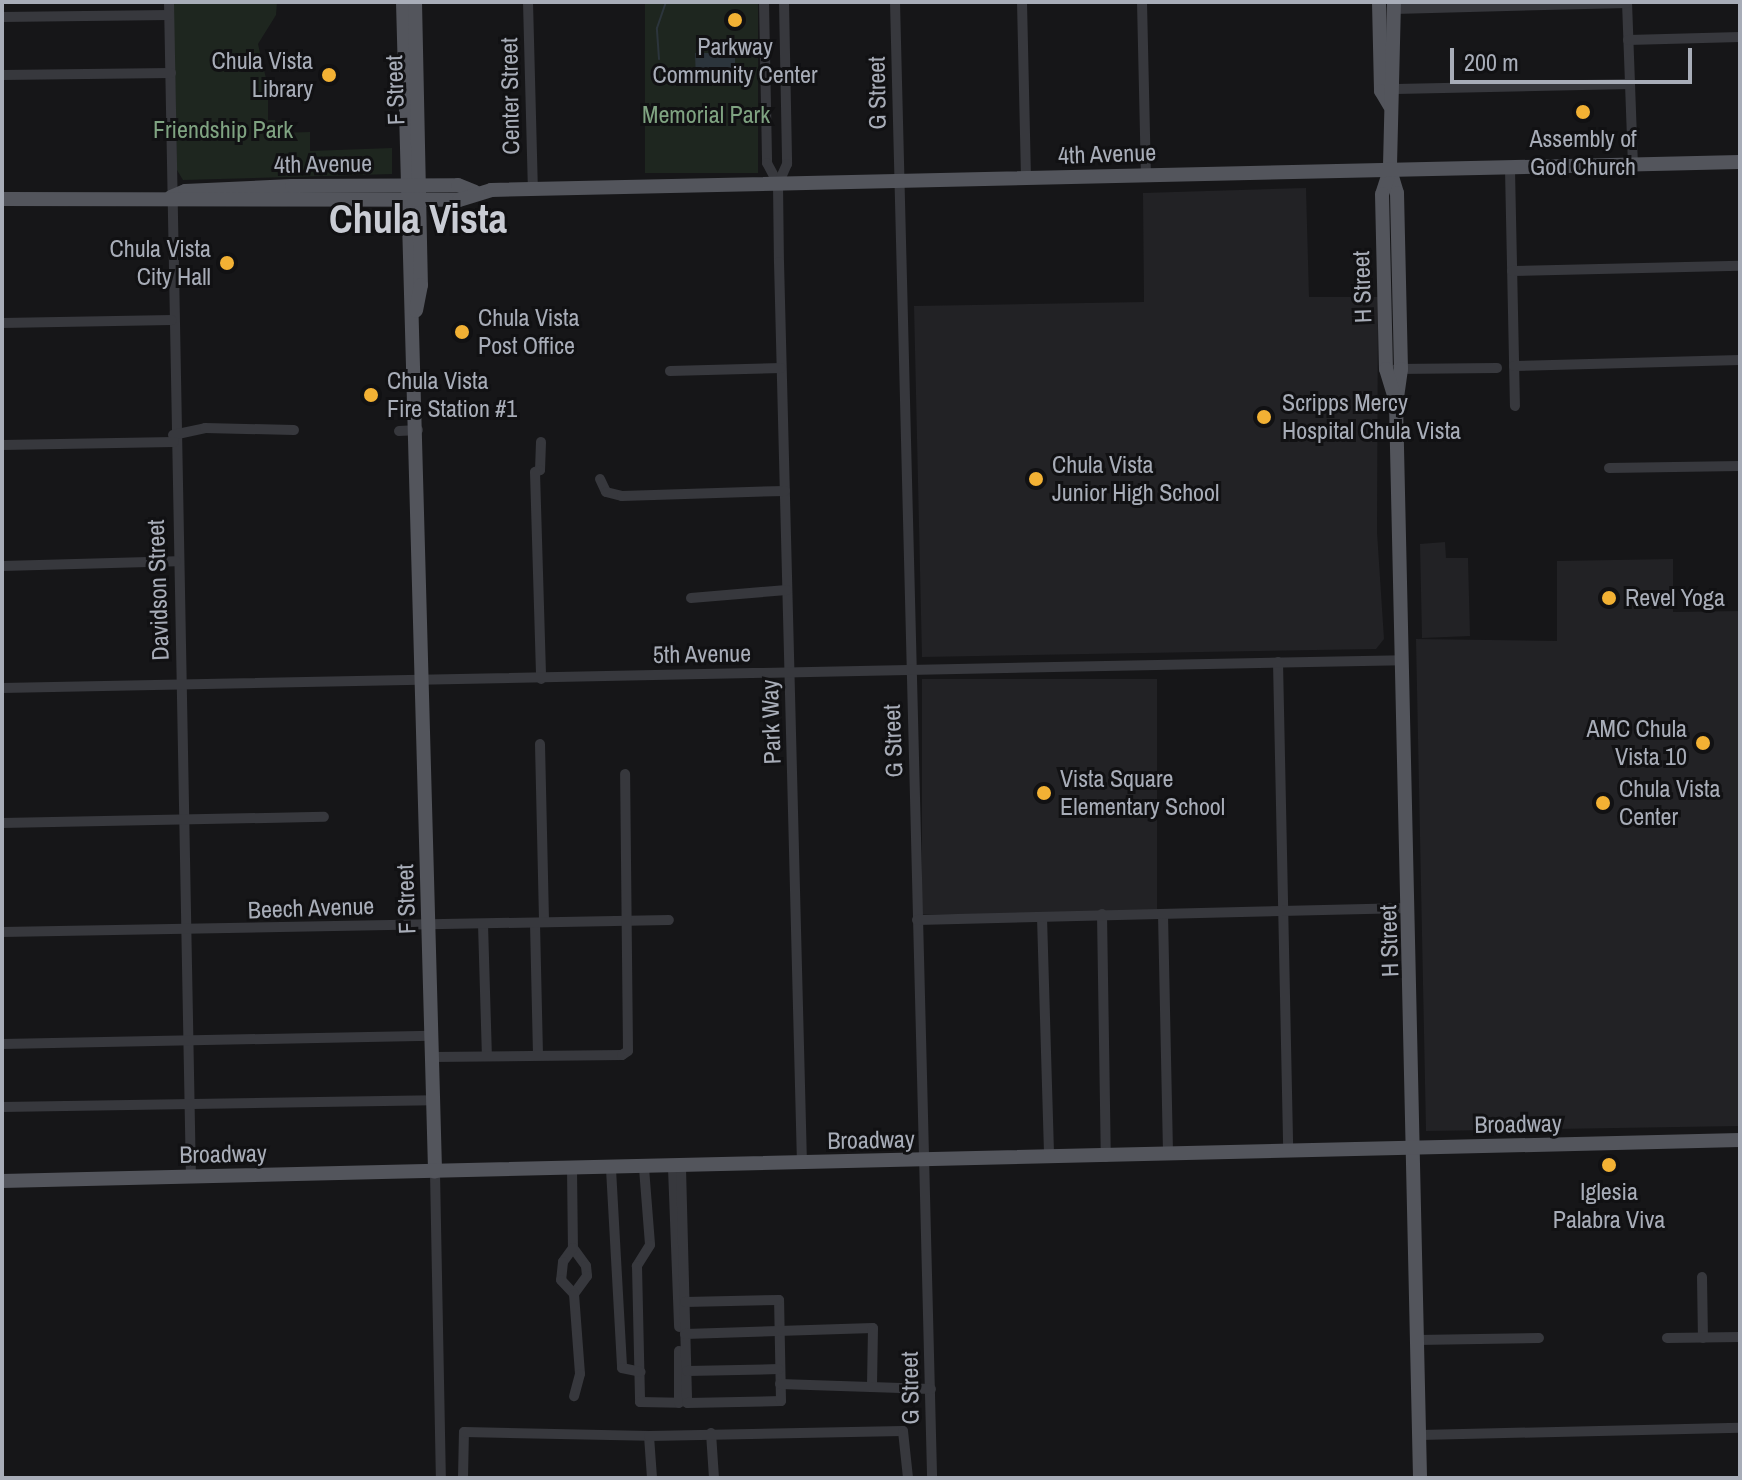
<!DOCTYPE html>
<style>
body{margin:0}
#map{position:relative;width:1742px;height:1480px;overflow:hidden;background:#161618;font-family:"Archivo Narrow",sans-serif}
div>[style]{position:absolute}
.built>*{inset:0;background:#222225;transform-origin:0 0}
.green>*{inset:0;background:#1e261f;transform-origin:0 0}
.water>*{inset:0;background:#2c353c}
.stream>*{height:2px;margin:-1px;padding:0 1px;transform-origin:1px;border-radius:1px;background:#2c353c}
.minor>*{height:10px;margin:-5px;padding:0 5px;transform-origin:5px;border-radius:5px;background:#37383d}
.major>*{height:14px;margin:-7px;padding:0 7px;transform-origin:7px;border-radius:7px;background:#53555c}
.dots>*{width:22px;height:22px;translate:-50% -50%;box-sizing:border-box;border:4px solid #111113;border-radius:50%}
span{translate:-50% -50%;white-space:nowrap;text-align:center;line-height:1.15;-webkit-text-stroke:6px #111113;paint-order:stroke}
.poi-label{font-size:24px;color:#a8adb8}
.right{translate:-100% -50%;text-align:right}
.left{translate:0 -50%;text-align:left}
.street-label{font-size:24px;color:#a8adb8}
.park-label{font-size:24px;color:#7fa381}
.town-label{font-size:40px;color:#c9ccd4;font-weight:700}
.frame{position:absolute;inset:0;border:4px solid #a8adb8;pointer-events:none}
.scale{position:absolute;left:1450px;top:48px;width:242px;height:36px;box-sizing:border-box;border:4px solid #a8adb8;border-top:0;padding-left:10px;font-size:24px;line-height:28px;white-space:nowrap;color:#a8adb8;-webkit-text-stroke:6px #111113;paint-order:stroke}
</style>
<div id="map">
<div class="built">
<div style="clip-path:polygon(1306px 188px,1309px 297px,1378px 297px,1377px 532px,1384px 639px,1376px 649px,922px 657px,914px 306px,1144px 302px,1143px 193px)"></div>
<div style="clip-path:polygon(1445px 542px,1446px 558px,1468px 558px,1470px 636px,1422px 638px,1420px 544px)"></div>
<div style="clip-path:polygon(1673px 559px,1673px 612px,1740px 611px,1740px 1126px,1426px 1131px,1416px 639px,1557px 641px,1557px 561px)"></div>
<div style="left:922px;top:679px;width:235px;height:235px"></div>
</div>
<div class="green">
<div style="clip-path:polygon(173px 2px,277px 2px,276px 15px,258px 44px,268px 87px,268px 120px,275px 120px,278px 133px,310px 132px,310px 151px,392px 148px,392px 174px,183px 180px,177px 170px)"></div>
<div style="left:645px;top:2px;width:113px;height:171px"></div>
</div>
<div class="water">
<div style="clip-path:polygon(695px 53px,735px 53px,735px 80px,725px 80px,725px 72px,712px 72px,712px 81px,696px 81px)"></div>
</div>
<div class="stream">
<div style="left:659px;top:59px;width:31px;rotate:-94deg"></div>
<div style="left:657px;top:28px;width:28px;rotate:-71deg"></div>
</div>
<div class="minor">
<div style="left:169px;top:2px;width:1174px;rotate:88.93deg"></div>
<div style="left:528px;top:2px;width:187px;rotate:88.5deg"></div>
<div style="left:764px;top:2px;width:161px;rotate:88.9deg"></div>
<div style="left:767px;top:163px;width:24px;rotate:62deg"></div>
<div style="left:784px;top:2px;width:162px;rotate:88.9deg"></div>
<div style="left:787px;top:164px;width:22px;rotate:114deg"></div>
<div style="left:778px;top:184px;width:78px;rotate:89.3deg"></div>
<div style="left:779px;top:262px;width:901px;rotate:88.54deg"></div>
<div style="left:895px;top:2px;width:1476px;rotate:88.56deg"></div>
<div style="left:1022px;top:2px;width:177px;rotate:88.7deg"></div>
<div style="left:1142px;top:2px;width:172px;rotate:88.7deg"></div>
<div style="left:1627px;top:2px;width:162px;rotate:87.9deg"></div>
<div style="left:1394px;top:9px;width:233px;rotate:-1.5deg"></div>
<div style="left:2px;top:17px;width:167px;rotate:-0.7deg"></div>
<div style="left:1628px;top:40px;width:112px;rotate:-1.5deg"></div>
<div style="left:2px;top:75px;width:169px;rotate:-0.7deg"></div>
<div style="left:1396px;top:89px;width:234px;rotate:-1.2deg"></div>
<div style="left:1510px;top:169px;width:237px;rotate:88.8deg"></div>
<div style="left:1512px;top:271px;width:228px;rotate:-1.3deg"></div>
<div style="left:2px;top:323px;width:170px;rotate:-1deg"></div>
<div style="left:1514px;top:366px;width:226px;rotate:-1.5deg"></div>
<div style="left:1396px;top:369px;width:101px;rotate:-0.6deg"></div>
<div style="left:670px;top:371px;width:111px;rotate:-1.5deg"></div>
<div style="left:399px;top:431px;width:19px;rotate:-3deg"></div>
<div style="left:173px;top:435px;width:33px;rotate:-12deg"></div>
<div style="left:205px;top:428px;width:89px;rotate:1.3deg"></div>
<div style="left:541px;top:442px;width:28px;rotate:92deg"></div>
<div style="left:540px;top:470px;width:5px;rotate:158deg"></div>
<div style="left:535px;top:472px;width:207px;rotate:88.3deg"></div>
<div style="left:2px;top:445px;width:172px;rotate:-1deg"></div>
<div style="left:1609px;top:468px;width:131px;rotate:-0.9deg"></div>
<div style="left:600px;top:479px;width:14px;rotate:65deg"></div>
<div style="left:606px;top:492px;width:16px;rotate:14deg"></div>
<div style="left:622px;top:496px;width:163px;rotate:-1.8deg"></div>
<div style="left:2px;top:566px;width:174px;rotate:-1.6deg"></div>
<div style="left:691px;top:598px;width:96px;rotate:-4.8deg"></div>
<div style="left:1278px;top:662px;width:488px;rotate:88.8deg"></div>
<div style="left:2px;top:688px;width:1401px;rotate:-1.14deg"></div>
<div style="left:540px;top:744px;width:178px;rotate:88.7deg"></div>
<div style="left:2px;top:823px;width:322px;rotate:-1.1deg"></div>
<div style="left:1102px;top:914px;width:243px;rotate:89.1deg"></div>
<div style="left:1163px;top:914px;width:241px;rotate:88.8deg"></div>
<div style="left:1042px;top:917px;width:241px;rotate:88.3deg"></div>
<div style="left:917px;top:920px;width:492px;rotate:-1.4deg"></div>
<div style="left:535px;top:923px;width:131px;rotate:88.7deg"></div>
<div style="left:483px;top:924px;width:131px;rotate:88.3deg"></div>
<div style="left:2px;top:932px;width:667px;rotate:-1.03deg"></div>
<div style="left:2px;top:1044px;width:430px;rotate:-1.1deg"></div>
<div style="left:433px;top:1057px;width:189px;rotate:-0.6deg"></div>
<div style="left:622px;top:1055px;width:7px;rotate:-34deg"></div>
<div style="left:628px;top:1051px;width:277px;rotate:-90.6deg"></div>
<div style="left:2px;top:1107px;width:431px;rotate:-0.9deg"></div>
<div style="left:644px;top:1168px;width:77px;rotate:85.5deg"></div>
<div style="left:650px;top:1245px;width:25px;rotate:122deg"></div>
<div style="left:637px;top:1266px;width:136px;rotate:88.7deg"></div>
<div style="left:640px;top:1402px;width:39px;rotate:1deg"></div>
<div style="left:679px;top:1403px;width:52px;rotate:-90deg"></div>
<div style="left:673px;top:1168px;width:159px;rotate:87.8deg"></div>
<div style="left:681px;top:1168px;width:235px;rotate:88.5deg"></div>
<div style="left:687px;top:1403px;width:94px;rotate:-1.2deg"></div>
<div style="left:781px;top:1401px;width:101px;rotate:-91.1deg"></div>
<div style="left:779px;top:1300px;width:94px;rotate:178.8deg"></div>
<div style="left:572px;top:1169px;width:79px;rotate:89.3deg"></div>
<div style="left:573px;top:1248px;width:22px;rotate:54deg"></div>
<div style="left:586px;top:1266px;width:10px;rotate:84deg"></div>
<div style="left:587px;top:1276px;width:22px;rotate:126deg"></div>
<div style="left:611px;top:1169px;width:199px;rotate:86.8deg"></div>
<div style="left:622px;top:1368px;width:19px;rotate:12deg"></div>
<div style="left:435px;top:1172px;width:306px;rotate:88.9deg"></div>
<div style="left:573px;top:1248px;width:17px;rotate:126deg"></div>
<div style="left:563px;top:1262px;width:18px;rotate:96deg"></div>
<div style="left:561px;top:1280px;width:19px;rotate:47deg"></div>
<div style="left:574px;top:1294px;width:80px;rotate:85.7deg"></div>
<div style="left:580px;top:1374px;width:23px;rotate:105deg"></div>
<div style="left:1702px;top:1277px;width:61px;rotate:89.1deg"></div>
<div style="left:685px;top:1334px;width:188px;rotate:-1.8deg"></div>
<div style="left:873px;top:1328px;width:56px;rotate:91deg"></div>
<div style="left:1667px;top:1338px;width:73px;rotate:-0.8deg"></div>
<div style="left:1417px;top:1340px;width:122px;rotate:-0.9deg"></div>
<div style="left:687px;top:1371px;width:92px;rotate:-1.2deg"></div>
<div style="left:780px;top:1384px;width:151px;rotate:1.9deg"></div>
<div style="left:711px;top:1433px;width:45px;rotate:86.2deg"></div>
<div style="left:1420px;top:1435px;width:320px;rotate:-1.3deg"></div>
<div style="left:649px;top:1436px;width:42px;rotate:85.9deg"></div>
<div style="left:463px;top:1478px;width:46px;rotate:-88.8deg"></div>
<div style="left:464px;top:1432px;width:185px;rotate:1.2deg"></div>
<div style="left:649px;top:1436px;width:254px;rotate:-1.1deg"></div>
<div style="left:903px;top:1431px;width:47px;rotate:83.9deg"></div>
</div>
<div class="major">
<div style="left:403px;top:2px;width:1170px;rotate:88.43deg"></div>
<div style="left:415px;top:2px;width:283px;rotate:88.8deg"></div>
<div style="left:421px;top:285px;width:26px;rotate:101deg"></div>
<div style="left:1379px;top:2px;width:89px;rotate:88.7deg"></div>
<div style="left:1381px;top:91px;width:17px;rotate:59deg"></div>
<div style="left:1394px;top:2px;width:168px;rotate:91.4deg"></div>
<div style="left:1390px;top:170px;width:24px;rotate:73deg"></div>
<div style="left:1397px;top:193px;width:176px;rotate:88.7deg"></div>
<div style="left:1401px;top:369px;width:34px;rotate:98deg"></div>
<div style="left:1396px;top:403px;width:1075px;rotate:88.72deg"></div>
<div style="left:1390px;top:170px;width:25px;rotate:108deg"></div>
<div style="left:1382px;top:194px;width:175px;rotate:88.7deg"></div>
<div style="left:1386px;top:369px;width:31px;rotate:73deg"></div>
<div style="left:171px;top:197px;width:15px;rotate:-23deg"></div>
<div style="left:185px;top:191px;width:107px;rotate:-2.7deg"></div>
<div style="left:292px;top:186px;width:166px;rotate:-0.3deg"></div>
<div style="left:458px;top:185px;width:18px;rotate:22deg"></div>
<div style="left:2px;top:199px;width:457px;rotate:0.1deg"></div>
<div style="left:459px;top:200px;width:34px;rotate:-17deg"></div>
<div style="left:491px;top:190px;width:1249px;rotate:-1.28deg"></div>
<div style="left:2px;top:1181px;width:1738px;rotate:-1.35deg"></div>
</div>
<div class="dots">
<div style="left:735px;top:20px;background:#f2b134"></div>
<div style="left:329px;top:75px;background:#f2b134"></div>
<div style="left:1583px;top:112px;background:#f2b134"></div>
<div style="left:227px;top:263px;background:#f2b134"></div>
<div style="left:462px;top:332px;background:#f2b134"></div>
<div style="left:371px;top:395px;background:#f2b134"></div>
<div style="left:1264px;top:417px;background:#f2b134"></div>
<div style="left:1036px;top:479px;background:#f2b134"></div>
<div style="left:1609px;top:598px;background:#f2b134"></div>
<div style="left:1703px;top:743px;background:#f2b134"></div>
<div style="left:1044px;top:793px;background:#f2b134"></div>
<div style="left:1603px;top:803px;background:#f2b134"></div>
<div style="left:1609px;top:1165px;background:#f2b134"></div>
</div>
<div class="poi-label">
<span style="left:735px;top:61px">Parkway<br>Community Center</span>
<span class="right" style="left:313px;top:75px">Chula Vista<br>Library</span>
<span style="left:1583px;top:153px">Assembly of<br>God Church</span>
<span class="right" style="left:211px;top:263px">Chula Vista<br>City Hall</span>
<span class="left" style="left:478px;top:332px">Chula Vista<br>Post Office</span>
<span class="left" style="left:387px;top:395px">Chula Vista<br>Fire Station #1</span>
<span class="left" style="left:1282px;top:417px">Scripps Mercy<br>Hospital Chula Vista</span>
<span class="left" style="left:1052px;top:479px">Chula Vista<br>Junior High School</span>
<span class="left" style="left:1625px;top:598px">Revel Yoga</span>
<span class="right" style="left:1687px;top:743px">AMC Chula<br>Vista 10</span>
<span class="left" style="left:1060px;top:793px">Vista Square<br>Elementary School</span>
<span class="left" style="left:1619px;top:803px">Chula Vista<br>Center</span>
<span style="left:1609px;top:1206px">Iglesia<br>Palabra Viva</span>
</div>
<div class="street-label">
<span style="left:395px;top:90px;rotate:-92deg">F Street</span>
<span style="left:877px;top:93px;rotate:-91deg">G Street</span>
<span style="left:510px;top:96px;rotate:-91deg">Center Street</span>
<span style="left:1107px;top:154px;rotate:-2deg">4th Avenue</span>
<span style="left:323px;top:164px;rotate:-1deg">4th Avenue</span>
<span style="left:1362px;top:287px;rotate:-92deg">H Street</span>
<span style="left:158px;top:590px;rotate:-92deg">Davidson Street</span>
<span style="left:702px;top:654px;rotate:-1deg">5th Avenue</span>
<span style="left:771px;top:722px;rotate:-92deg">Park Way</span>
<span style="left:893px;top:741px;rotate:-92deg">G Street</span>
<span style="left:406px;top:899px;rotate:-92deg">F Street</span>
<span style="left:311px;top:908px;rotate:-2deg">Beech Avenue</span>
<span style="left:1389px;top:941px;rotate:-92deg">H Street</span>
<span style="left:1518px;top:1124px;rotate:-1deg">Broadway</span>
<span style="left:871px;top:1140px;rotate:-1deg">Broadway</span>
<span style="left:223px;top:1154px;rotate:-1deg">Broadway</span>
<span style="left:910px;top:1388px;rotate:-91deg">G Street</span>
</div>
<div class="park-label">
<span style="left:706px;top:115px">Memorial Park</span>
<span style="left:223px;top:130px">Friendship Park</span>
</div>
<div class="town-label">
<span style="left:418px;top:219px">Chula Vista</span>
</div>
<div class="frame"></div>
<div class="scale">200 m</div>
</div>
